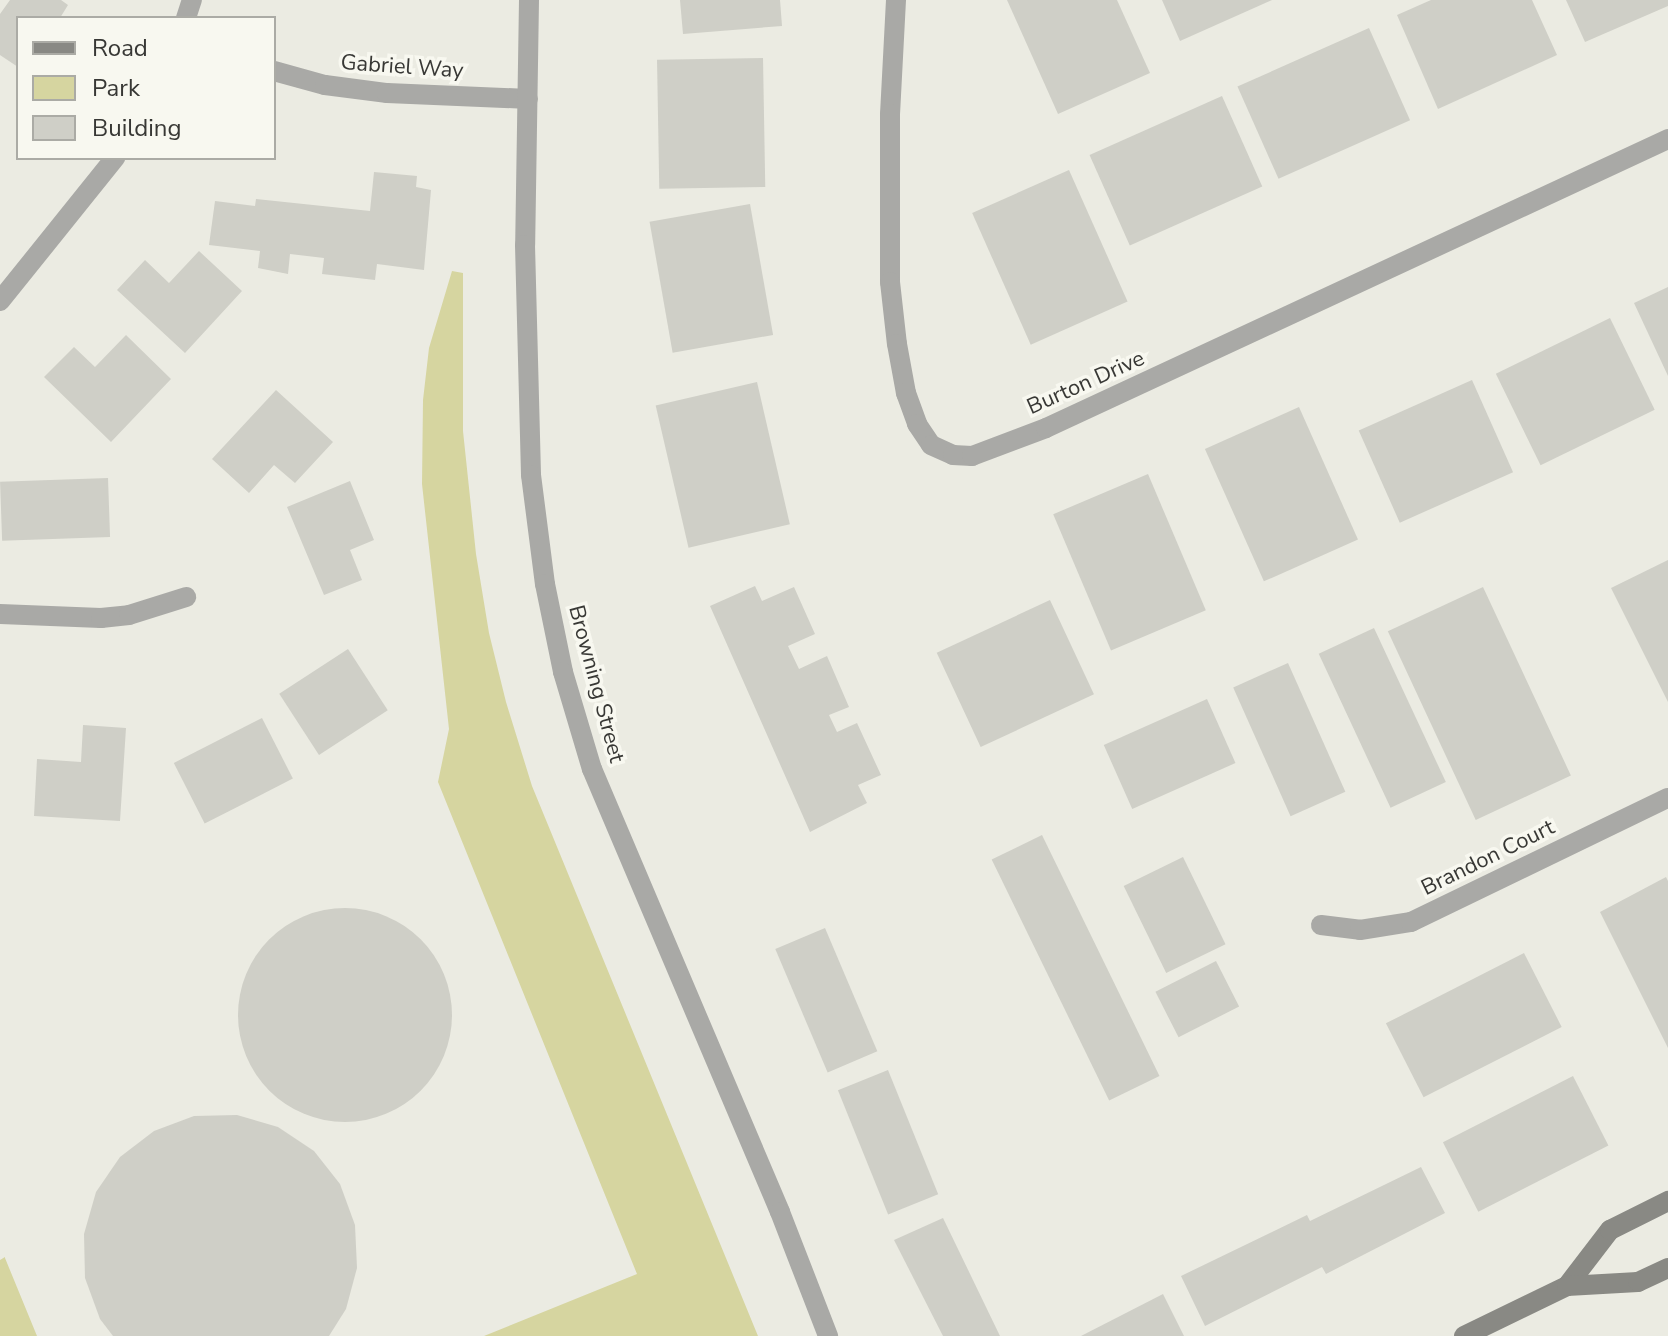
<!DOCTYPE html>
<style>
body{margin:0}
#map{position:relative;width:1668px;height:1336px;overflow:hidden;background:#ebebe2;font-family:"Nunito Sans",sans-serif}
div>[style]{position:absolute}
.green>*{inset:0;background:#d6d5a0}
.building>*{inset:0;background:#cfcfc7;transform-origin:0 0}
.round{border-radius:50%}
.minor>*{height:20px;margin:-10px;padding:0 10px;transform-origin:10px;border-radius:10px;background:#a9a9a6}
.tertiary>*{height:20px;margin:-10px;padding:0 10px;transform-origin:10px;border-radius:10px;background:#a9a9a6}
.secondary>*{height:20px;margin:-10px;padding:0 10px;transform-origin:10px;border-radius:10px;background:#898984}
span{translate:-50% -50%;white-space:nowrap;text-align:center;line-height:1.15;-webkit-text-stroke:7px #f8f8f0;paint-order:stroke}
.street-label{font-size:22px;color:#383835}
.legend{position:absolute;left:16px;top:16px;width:260px;height:144px;box-sizing:border-box;background:#f8f8f0;border:2px solid #ababa5;margin:0;padding:10px 14px;list-style:none;font-size:24px;color:#383835}
.legend li{display:flex;align-items:center;gap:16px;height:40px}
.legend b{width:40px;border:2px solid #ababa5}
</style>
<div id="map">
<div class="green">
<div style="clip-path:polygon(452px 271px,463px 273px,463px 431px,476px 554px,489px 633px,506px 702px,532px 786px,758px 1336px,484px 1336px,637px 1274px,438px 782px,449px 729px,422px 484px,423px 400px,429px 348px)"></div>
<div style="clip-path:polygon(5px 1257px,5px 1258px,37px 1336px,0 1336px,0 1260px)"></div>
</div>
<div class="building">
<div style="clip-path:polygon(10px 0,61px 0,68px 5px,60px 18px,18px 18px,18px 67px,0 55px,0 14px)"></div>
<div style="clip-path:polygon(680px 0,780px 0,782px 26px,683px 34px)"></div>
<div style="clip-path:polygon(1007px 0,1117px 0,1150px 73px,1058px 114px)"></div>
<div style="clip-path:polygon(1162px 0,1272px 0,1180px 41px)"></div>
<div style="clip-path:polygon(1431px 0,1532px 0,1557px 55px,1438px 109px,1397px 15px)"></div>
<div style="clip-path:polygon(1566px 0,1668px 0,1668px 6px,1585px 42px)"></div>
<div style="left:1369px;top:28px;width:101px;height:144px;rotate:66deg"></div>
<div style="left:763px;top:58px;width:129px;height:106px;rotate:89deg"></div>
<div style="left:1222px;top:96px;width:99px;height:145px;rotate:66deg"></div>
<div style="left:1069px;top:170px;width:144px;height:106px;rotate:66deg"></div>
<div style="clip-path:polygon(374px 172px,417px 176px,416px 187px,431px 190px,424px 270px,377px 264px,375px 280px,322px 274px,324px 258px,290px 254px,288px 274px,258px 268px,260px 251px,209px 245px,215px 201px,255px 206px,256px 199px,370px 211px)"></div>
<div style="left:750px;top:204px;width:133px;height:102px;rotate:80deg"></div>
<div style="clip-path:polygon(199px 251px,242px 291px,185px 353px,117px 290px,145px 260px,169px 283px)"></div>
<div style="clip-path:polygon(1668px 287px,1668px 376px,1634px 303px)"></div>
<div style="left:1610px;top:318px;width:102px;height:127px;rotate:64deg"></div>
<div style="clip-path:polygon(126px 335px,171px 379px,111px 442px,44px 377px,74px 347px,95px 367px)"></div>
<div style="left:1472px;top:380px;width:101px;height:124px;rotate:66deg"></div>
<div style="left:757px;top:382px;width:146px;height:104px;rotate:77deg"></div>
<div style="clip-path:polygon(276px 390px,333px 442px,295px 483px,274px 465px,249px 493px,212px 459px)"></div>
<div style="left:1299px;top:407px;width:145px;height:103px;rotate:66deg"></div>
<div style="left:1148px;top:474px;width:148px;height:103px;rotate:67deg"></div>
<div style="left:108px;top:478px;width:59px;height:108px;rotate:88deg"></div>
<div style="clip-path:polygon(350px 481px,374px 540px,350px 550px,362px 580px,324px 595px,287px 507px)"></div>
<div style="clip-path:polygon(1668px 560px,1668px 702px,1611px 588px)"></div>
<div style="clip-path:polygon(755px 586px,762px 601px,794px 587px,815px 634px,788px 646px,799px 669px,827px 656px,849px 707px,829px 715px,837px 732px,857px 723px,881px 775px,858px 785px,867px 803px,810px 832px,710px 606px)"></div>
<div style="left:1483px;top:587px;width:208px;height:105px;rotate:65deg"></div>
<div style="left:1050px;top:600px;width:104px;height:125px;rotate:65deg"></div>
<div style="left:1374px;top:628px;width:170px;height:61px;rotate:65deg"></div>
<div style="left:348px;top:649px;width:73px;height:82px;rotate:57deg"></div>
<div style="left:1288px;top:663px;width:141px;height:60px;rotate:66deg"></div>
<div style="left:1207px;top:699px;width:70px;height:113px;rotate:66deg"></div>
<div style="left:262px;top:718px;width:68px;height:99px;rotate:63deg"></div>
<div style="clip-path:polygon(83px 725px,126px 728px,120px 821px,34px 816px,37px 759px,81px 762px)"></div>
<div style="left:1042px;top:835px;width:268px;height:56px;rotate:64deg"></div>
<div style="left:1183px;top:857px;width:97px;height:66px;rotate:64deg"></div>
<div style="clip-path:polygon(1666px 877px,1668px 881px,1668px 1048px,1600px 912px)"></div>
<div class="round" style="left:238px;top:908px;width:214px;height:214px"></div>
<div style="left:825px;top:928px;width:134px;height:54px;rotate:67deg"></div>
<div style="left:1524px;top:953px;width:83px;height:155px;rotate:63deg"></div>
<div style="left:1216px;top:961px;width:51px;height:68px;rotate:63deg"></div>
<div style="left:888px;top:1070px;width:134px;height:54px;rotate:68deg"></div>
<div style="left:1573px;top:1076px;width:78px;height:146px;rotate:63deg"></div>
<div style="clip-path:polygon(237px 1115px,278px 1127px,314px 1151px,340px 1184px,355px 1225px,357px 1268px,346px 1309px,329px 1336px,113px 1336px,100px 1319px,85px 1278px,84px 1234px,96px 1192px,120px 1157px,154px 1131px,194px 1116px)"></div>
<div style="clip-path:polygon(1421px 1167px,1445px 1213px,1326px 1274px,1322px 1267px,1205px 1326px,1181px 1276px,1307px 1215px,1310px 1221px)"></div>
<div style="clip-path:polygon(943px 1218px,1000px 1336px,943px 1336px,894px 1240px)"></div>
<div style="clip-path:polygon(1163px 1294px,1184px 1336px,1081px 1336px)"></div>
</div>
<div class="minor">
<div style="left:896px;top:0;width:114px;rotate:93deg"></div>
<div style="left:890px;top:114px;width:168px;rotate:90deg"></div>
<div style="left:890px;top:282px;width:62px;rotate:83.6deg"></div>
<div style="left:897px;top:344px;width:50px;rotate:79.6deg"></div>
<div style="left:906px;top:393px;width:33px;rotate:70deg"></div>
<div style="left:917px;top:424px;width:25px;rotate:56deg"></div>
<div style="left:931px;top:445px;width:24px;rotate:24deg"></div>
<div style="left:953px;top:455px;width:19px;rotate:3deg"></div>
<div style="left:972px;top:456px;width:79px;rotate:-20.7deg"></div>
<div style="left:1046px;top:428px;width:686px;rotate:-24.92deg"></div>
<div style="left:186px;top:18px;width:19px;rotate:-72deg"></div>
<div style="left:274px;top:71px;width:53px;rotate:15.4deg"></div>
<div style="left:325px;top:85px;width:63px;rotate:7.4deg"></div>
<div style="left:387px;top:93px;width:141px;rotate:2.4deg"></div>
<div style="left:0;top:301px;width:184px;rotate:-51.2deg"></div>
<div style="left:0;top:614px;width:101px;rotate:2.3deg"></div>
<div style="left:101px;top:618px;width:28px;rotate:-6deg"></div>
<div style="left:129px;top:615px;width:60px;rotate:-17.5deg"></div>
<div style="left:1321px;top:925px;width:39px;rotate:7deg"></div>
<div style="left:1360px;top:930px;width:52px;rotate:-8.9deg"></div>
<div style="left:1411px;top:922px;width:285px;rotate:-25.8deg"></div>
</div>
<div class="tertiary">
<div style="left:529px;top:0;width:245px;rotate:90.9deg"></div>
<div style="left:525px;top:245px;width:230px;rotate:88.5deg"></div>
<div style="left:531px;top:475px;width:110px;rotate:82.7deg"></div>
<div style="left:545px;top:584px;width:90px;rotate:78.4deg"></div>
<div style="left:563px;top:672px;width:101px;rotate:73.4deg"></div>
<div style="left:592px;top:769px;width:481px;rotate:67deg"></div>
<div style="left:780px;top:1212px;width:133px;rotate:68.8deg"></div>
</div>
<div class="secondary">
<div style="left:1567px;top:1286px;width:71px;rotate:-52.5deg"></div>
<div style="left:1610px;top:1230px;width:65px;rotate:-26.6deg"></div>
<div style="left:1464px;top:1336px;width:114px;rotate:-25.9deg"></div>
<div style="left:1567px;top:1286px;width:71px;rotate:-3.2deg"></div>
<div style="left:1638px;top:1282px;width:33px;rotate:-25deg"></div>
</div>
<div class="street-label">
<span style="left:402px;top:67px;rotate:4deg">Gabriel Way</span>
<span style="left:1086px;top:383px;rotate:-24deg">Burton Drive</span>
<span style="left:596px;top:684px;rotate:75deg">Browning Street</span>
<span style="left:1488px;top:858px;rotate:-26deg">Brandon Court</span>
</div>
<ul class="legend">
<li><b style="height:10px;background:#898984"></b>Road</li>
<li><b style="height:22px;background:#d6d5a0"></b>Park</li>
<li><b style="height:22px;background:#cfcfc7"></b>Building</li>
</ul>
</div>
